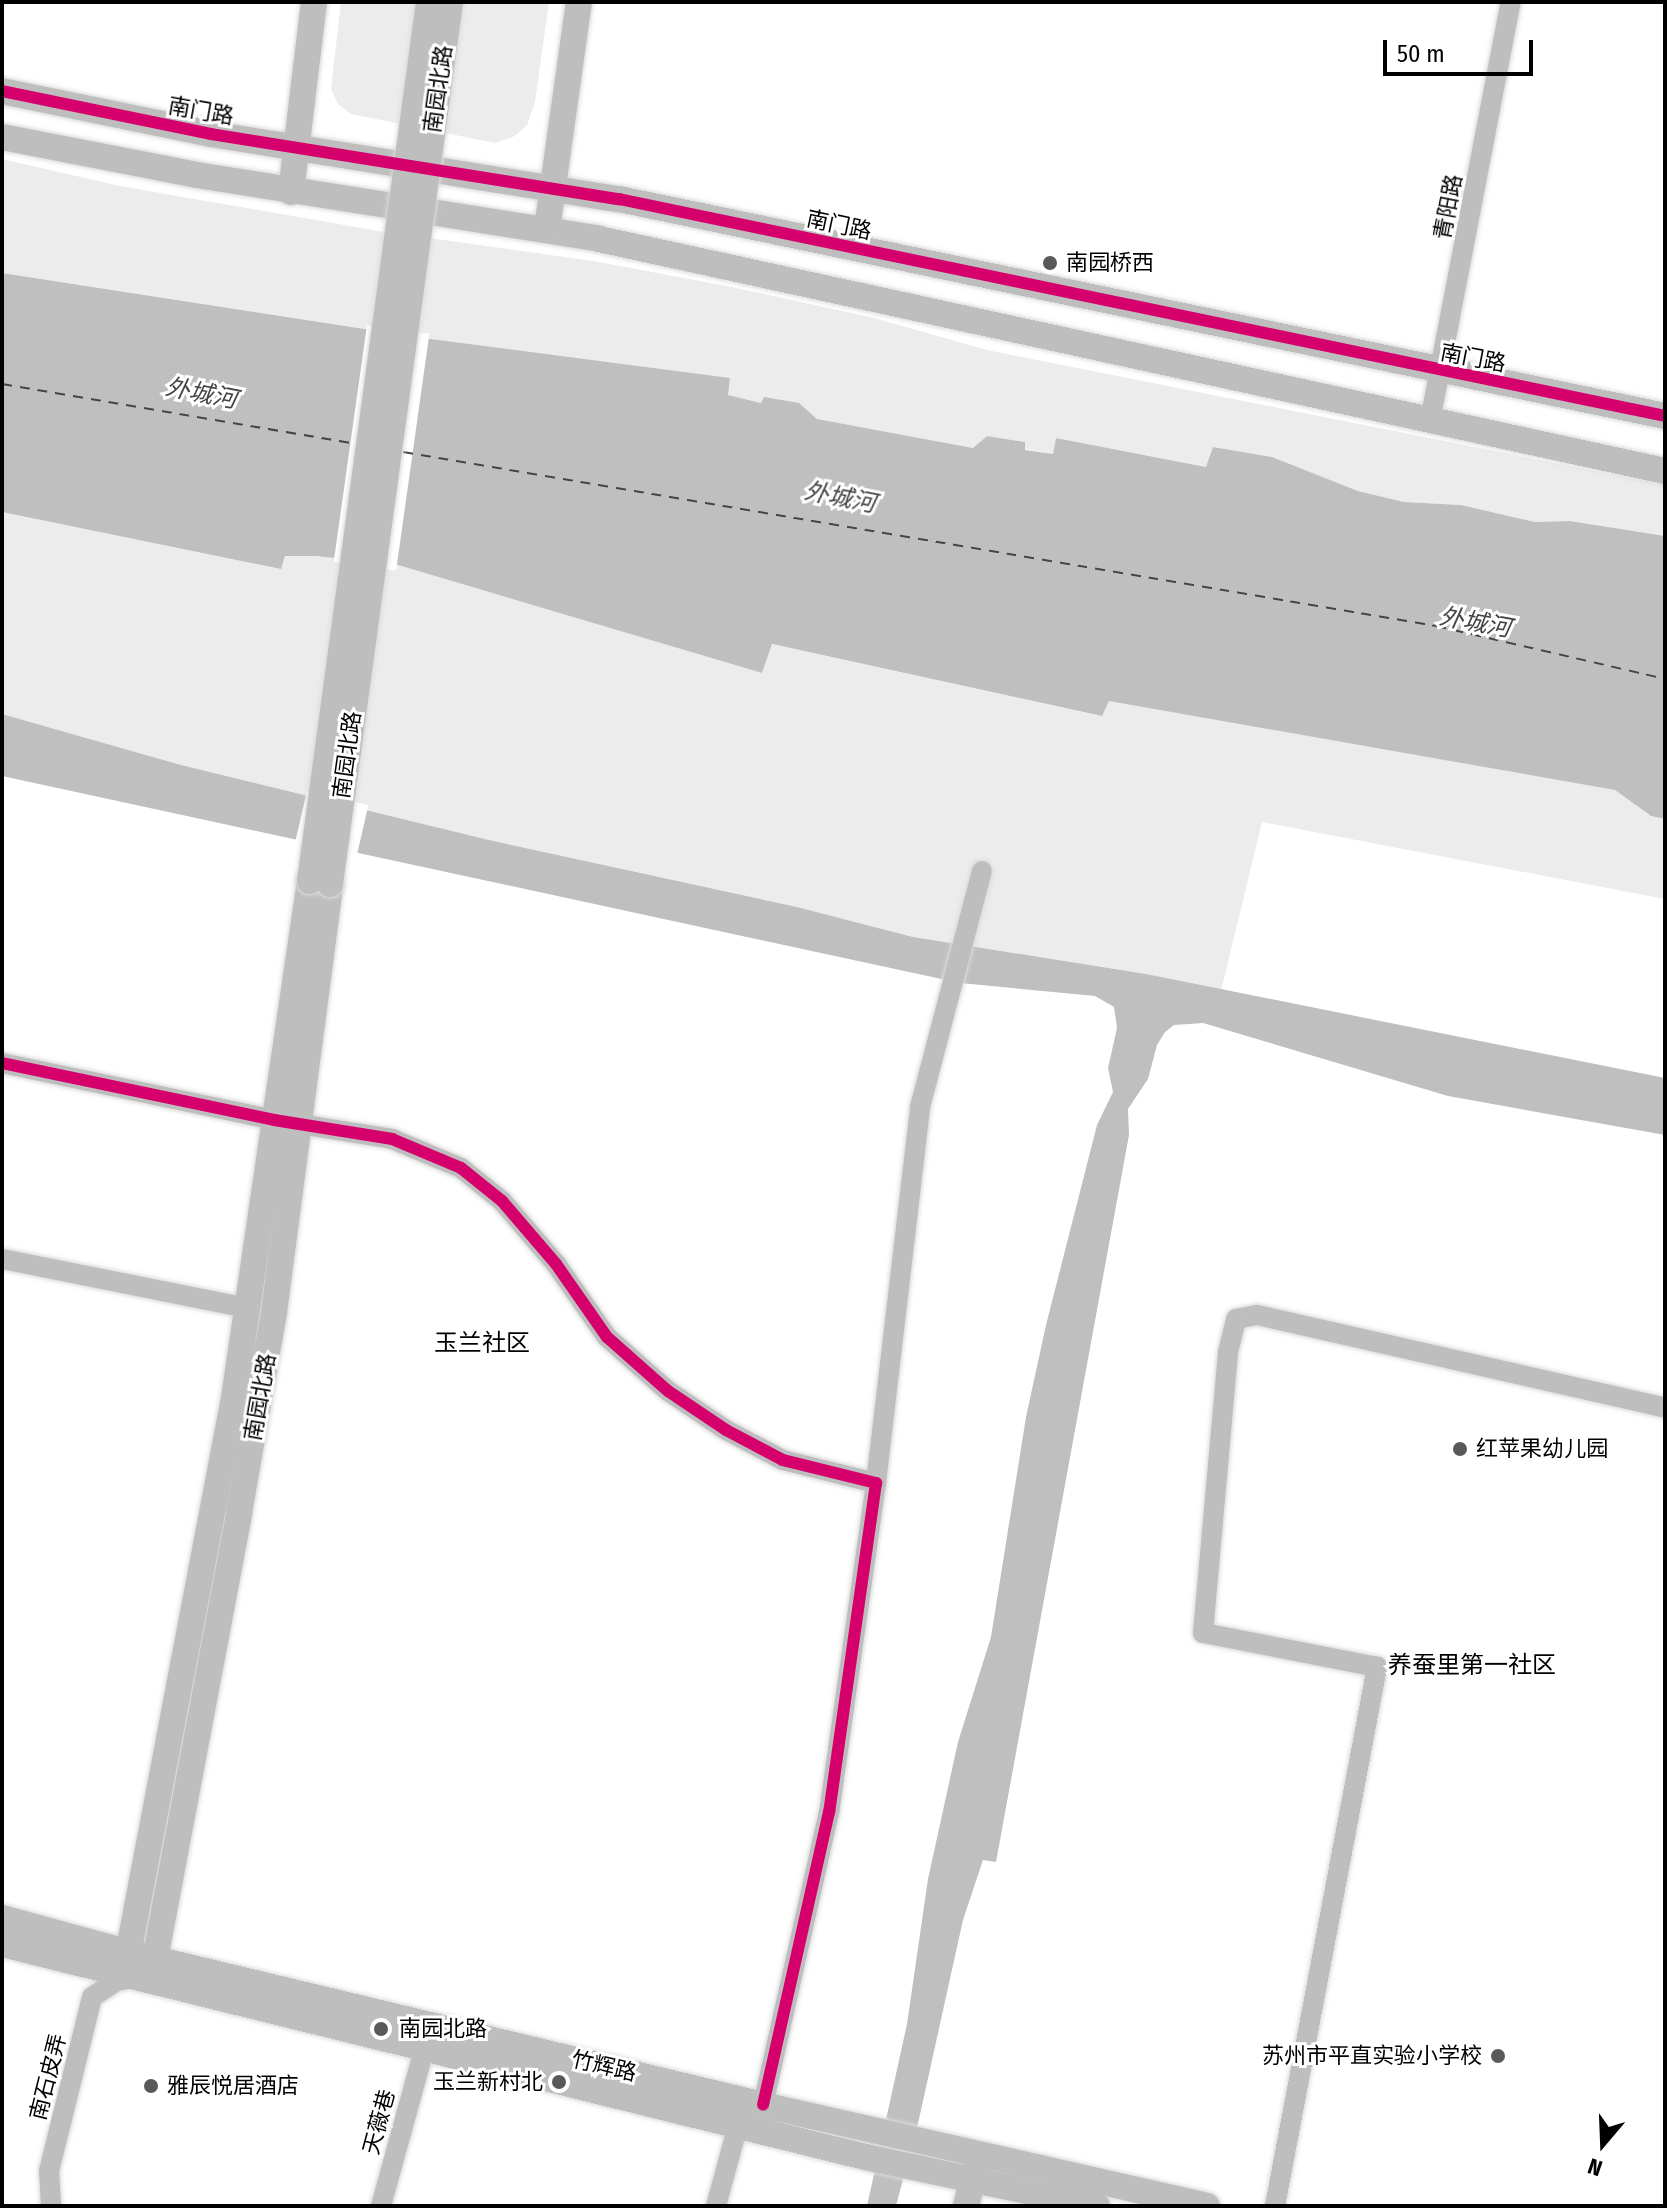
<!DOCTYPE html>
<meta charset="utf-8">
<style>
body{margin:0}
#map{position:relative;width:1667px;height:2208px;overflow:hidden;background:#fff;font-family:"Fira Sans Condensed","Noto Sans SC",sans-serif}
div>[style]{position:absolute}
.green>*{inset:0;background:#ececec}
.water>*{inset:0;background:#bfbfbf}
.pier>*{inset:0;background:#fff;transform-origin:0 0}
.ferry>*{height:2px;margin-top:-1px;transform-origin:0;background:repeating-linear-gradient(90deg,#444 0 10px,transparent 0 18px)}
.roads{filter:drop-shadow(0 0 2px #dbdbdb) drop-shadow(0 0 2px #dbdbdb)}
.minor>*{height:20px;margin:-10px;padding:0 10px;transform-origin:10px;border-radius:10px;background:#bebebe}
.major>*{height:26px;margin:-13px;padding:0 13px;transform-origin:13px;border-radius:13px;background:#bebebe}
.bridges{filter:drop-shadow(0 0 2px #dbdbdb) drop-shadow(0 0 2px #dbdbdb)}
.major-bridge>*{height:26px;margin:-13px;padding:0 13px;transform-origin:13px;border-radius:13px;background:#bebebe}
.cycleway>*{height:12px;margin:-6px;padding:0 6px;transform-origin:6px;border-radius:6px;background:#d6006c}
.dots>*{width:22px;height:22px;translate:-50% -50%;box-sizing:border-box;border:4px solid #fff;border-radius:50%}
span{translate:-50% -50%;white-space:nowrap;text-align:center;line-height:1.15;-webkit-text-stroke:6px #fff;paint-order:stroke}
.street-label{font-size:22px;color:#000}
.poi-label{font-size:22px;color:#000}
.left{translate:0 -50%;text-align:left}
.right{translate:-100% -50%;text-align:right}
.water-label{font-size:24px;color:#444;font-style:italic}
.neighbourhood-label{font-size:24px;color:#000}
.frame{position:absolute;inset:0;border:4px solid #000;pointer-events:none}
.north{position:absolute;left:1563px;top:2104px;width:80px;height:80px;-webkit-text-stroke:6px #fff;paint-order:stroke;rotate:199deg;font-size:22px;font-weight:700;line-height:32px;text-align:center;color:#000}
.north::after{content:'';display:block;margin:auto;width:28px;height:36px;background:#000;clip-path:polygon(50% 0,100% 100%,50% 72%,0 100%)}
.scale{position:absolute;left:1383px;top:40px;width:150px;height:36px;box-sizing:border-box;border:4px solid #000;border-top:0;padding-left:10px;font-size:24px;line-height:28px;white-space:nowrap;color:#000;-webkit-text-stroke:6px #fff;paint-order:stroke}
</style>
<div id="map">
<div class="green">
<div style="clip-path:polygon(341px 2px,549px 2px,535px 102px,527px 125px,515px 136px,495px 143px,351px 114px,338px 104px,331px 89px)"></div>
<div style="clip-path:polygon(2px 159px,120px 186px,379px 231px,593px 261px,727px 286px,874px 318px,987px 350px,1665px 485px,1665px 536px,1570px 521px,1535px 522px,1461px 505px,1404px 502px,1358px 491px,1272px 457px,1213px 447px,1207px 467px,1056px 438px,1053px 454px,1024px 449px,1025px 442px,987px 436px,973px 448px,817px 419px,799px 403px,762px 403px,727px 395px,729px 378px,423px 338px,2px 273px)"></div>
<div style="clip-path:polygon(2px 512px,280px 569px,284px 556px,316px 556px,398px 565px,762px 673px,771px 644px,1101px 716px,1108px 700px,1615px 790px,1651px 816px,1665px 819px,1665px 899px,1262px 822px,1221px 991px,1146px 974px,913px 937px,797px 907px,489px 840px,181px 765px,2px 714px)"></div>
</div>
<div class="water">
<div style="clip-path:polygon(2px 273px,423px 338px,730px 378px,728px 395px,761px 403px,764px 397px,799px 403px,817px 419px,973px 448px,987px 436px,1025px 442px,1025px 450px,1053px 454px,1056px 438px,1206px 467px,1213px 447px,1272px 457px,1358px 491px,1404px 502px,1461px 505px,1535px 522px,1570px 521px,1665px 536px,1665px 819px,1651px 816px,1615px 790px,1109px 701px,1102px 716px,772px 644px,762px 673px,398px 565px,316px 556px,285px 556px,281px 569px,2px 512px)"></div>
<div style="clip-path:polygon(2px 714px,181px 765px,489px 840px,797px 907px,913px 937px,1146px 974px,1665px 1078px,1665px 1135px,1448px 1096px,1203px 1023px,1174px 1025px,1165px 1032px,1157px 1045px,1148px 1079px,1128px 1109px,1129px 1135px,996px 1862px,983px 1860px,963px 1920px,919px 2119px,896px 2206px,867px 2206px,907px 2024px,928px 1879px,958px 1742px,991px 1637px,1026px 1417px,1046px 1325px,1097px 1125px,1113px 1092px,1108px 1068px,1117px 1028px,1114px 1007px,1095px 996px,960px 983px,2px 776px)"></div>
</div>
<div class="pier">
<div style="left:367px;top:325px;width:63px;height:239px;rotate:8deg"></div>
<div style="left:307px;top:791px;width:63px;height:55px;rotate:13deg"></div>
</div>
<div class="ferry">
<div style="left:2px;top:384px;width:360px;rotate:9.6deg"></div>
<div style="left:403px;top:452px;width:1048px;rotate:9.56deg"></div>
<div style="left:1436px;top:626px;width:235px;rotate:13deg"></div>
</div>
<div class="roads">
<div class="minor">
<div style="left:1430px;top:421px;width:427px;rotate:-79.1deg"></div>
<div style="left:2px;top:1063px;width:278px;rotate:11.8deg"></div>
<div style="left:274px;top:1120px;width:120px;rotate:9.1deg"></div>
<div style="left:392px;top:1139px;width:75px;rotate:22.8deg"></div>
<div style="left:461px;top:1168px;width:53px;rotate:38.8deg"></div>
<div style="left:502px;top:1201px;width:83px;rotate:49.4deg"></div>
<div style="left:556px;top:1264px;width:89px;rotate:55.1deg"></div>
<div style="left:607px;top:1337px;width:81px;rotate:41.5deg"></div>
<div style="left:668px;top:1391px;width:70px;rotate:33.9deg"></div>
<div style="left:726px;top:1430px;width:64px;rotate:27.8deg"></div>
<div style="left:783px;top:1460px;width:96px;rotate:13.9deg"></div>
<div style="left:876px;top:1483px;width:332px;rotate:98.1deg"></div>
<div style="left:829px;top:1812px;width:300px;rotate:102.7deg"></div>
<div style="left:2px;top:1259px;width:251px;rotate:11.3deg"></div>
<div style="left:876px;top:1483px;width:379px;rotate:-83.3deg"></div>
<div style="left:920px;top:1107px;width:244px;rotate:-75.3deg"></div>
<div style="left:51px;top:2206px;width:35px;rotate:-93deg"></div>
<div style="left:49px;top:2171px;width:179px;rotate:-76.1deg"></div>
<div style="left:92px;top:1997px;width:37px;rotate:-33deg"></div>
<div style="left:381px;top:2206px;width:162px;rotate:-74.6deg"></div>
<div style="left:716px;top:2206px;width:84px;rotate:-74.8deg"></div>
<div style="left:1275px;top:2206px;width:549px;rotate:-79.28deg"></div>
<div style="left:1377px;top:1667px;width:177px;rotate:-168.9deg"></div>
<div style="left:1203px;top:1633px;width:282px;rotate:-84.9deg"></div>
<div style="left:1228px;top:1352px;width:34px;rotate:-76deg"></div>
<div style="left:1236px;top:1319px;width:21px;rotate:-11deg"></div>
<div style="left:1257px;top:1315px;width:418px;rotate:12.8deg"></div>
</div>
<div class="major">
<div style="left:2px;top:91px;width:213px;rotate:11.6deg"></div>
<div style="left:211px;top:134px;width:413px;rotate:9.1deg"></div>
<div style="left:619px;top:199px;width:1068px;rotate:11.72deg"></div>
<div style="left:2px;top:137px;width:199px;rotate:11deg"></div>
<div style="left:197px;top:175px;width:407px;rotate:9deg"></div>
<div style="left:599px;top:239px;width:1091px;rotate:12.28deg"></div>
<div style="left:291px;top:192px;width:191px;rotate:-83.1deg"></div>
<div style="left:547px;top:229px;width:229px;rotate:-82deg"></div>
<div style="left:2px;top:1918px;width:133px;rotate:15.3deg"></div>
<div style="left:130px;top:1953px;width:651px;rotate:13.5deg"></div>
<div style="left:763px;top:2105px;width:455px;rotate:12.8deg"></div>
<div style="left:2px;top:1944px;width:889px;rotate:13.86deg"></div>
<div style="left:865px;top:2157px;width:237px;rotate:11.9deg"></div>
<div style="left:125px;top:1970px;width:582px;rotate:-79.21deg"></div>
<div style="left:234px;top:1398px;width:523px;rotate:-81.64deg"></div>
<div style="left:123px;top:1977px;width:37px;rotate:-29deg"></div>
<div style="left:155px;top:1959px;width:454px;rotate:-79.3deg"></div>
<div style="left:239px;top:1513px;width:204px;rotate:-80.1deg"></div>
<div style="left:274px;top:1312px;width:432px;rotate:-82.5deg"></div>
<div style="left:966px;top:2206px;width:45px;rotate:-76deg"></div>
</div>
</div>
<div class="bridges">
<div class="major-bridge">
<div style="left:310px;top:881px;width:887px;rotate:-82.29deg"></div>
<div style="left:330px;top:884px;width:890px;rotate:-82.25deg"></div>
</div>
</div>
<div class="cycleway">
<div style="left:2px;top:91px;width:213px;rotate:11.6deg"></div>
<div style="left:211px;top:134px;width:413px;rotate:9.1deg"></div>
<div style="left:619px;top:199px;width:1068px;rotate:11.72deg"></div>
<div style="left:2px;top:1063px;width:278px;rotate:11.8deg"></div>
<div style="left:274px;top:1120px;width:120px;rotate:9.1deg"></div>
<div style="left:392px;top:1139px;width:75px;rotate:22.8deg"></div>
<div style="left:461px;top:1168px;width:53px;rotate:38.8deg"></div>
<div style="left:502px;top:1201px;width:83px;rotate:49.4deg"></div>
<div style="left:556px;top:1264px;width:89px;rotate:55.1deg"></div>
<div style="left:607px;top:1337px;width:81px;rotate:41.5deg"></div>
<div style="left:668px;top:1391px;width:70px;rotate:33.9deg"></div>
<div style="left:726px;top:1430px;width:64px;rotate:27.8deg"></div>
<div style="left:783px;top:1460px;width:96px;rotate:13.9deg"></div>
<div style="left:876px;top:1483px;width:332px;rotate:98.1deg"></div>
<div style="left:829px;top:1812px;width:300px;rotate:102.7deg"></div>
</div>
<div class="dots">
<div style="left:1050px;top:263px;background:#595959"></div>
<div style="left:1460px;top:1449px;background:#595959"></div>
<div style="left:381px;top:2029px;background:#595959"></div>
<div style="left:1498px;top:2056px;background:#595959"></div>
<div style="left:559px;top:2082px;background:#595959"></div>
<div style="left:151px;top:2086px;background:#595959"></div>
</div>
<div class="street-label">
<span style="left:438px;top:89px;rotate:-82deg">南园北路</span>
<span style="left:201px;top:111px;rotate:10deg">南门路</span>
<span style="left:1448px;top:207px;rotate:-79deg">青阳路</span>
<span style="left:839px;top:225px;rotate:12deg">南门路</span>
<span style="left:1473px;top:358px;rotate:11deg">南门路</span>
<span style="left:347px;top:755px;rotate:-82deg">南园北路</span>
<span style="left:260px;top:1397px;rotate:-80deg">南园北路</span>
<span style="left:604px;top:2066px;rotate:13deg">竹辉路</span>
<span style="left:48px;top:2077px;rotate:-76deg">南石皮弄</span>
<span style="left:379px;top:2122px;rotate:-75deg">天薇巷</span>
</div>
<div class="poi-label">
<span class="left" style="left:1066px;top:263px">南园桥西</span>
<span class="left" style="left:1476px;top:1449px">红苹果幼儿园</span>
<span class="left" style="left:399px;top:2029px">南园北路</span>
<span class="right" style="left:1482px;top:2056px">苏州市平直实验小学校</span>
<span class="right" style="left:543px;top:2082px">玉兰新村北</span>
<span class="left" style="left:167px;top:2086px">雅辰悦居酒店</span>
</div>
<div class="water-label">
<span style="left:201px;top:394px;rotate:11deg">外城河</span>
<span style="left:840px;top:498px;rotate:11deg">外城河</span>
<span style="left:1475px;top:623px;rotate:10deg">外城河</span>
</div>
<div class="neighbourhood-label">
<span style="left:482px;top:1344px">玉兰社区</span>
<span style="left:1472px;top:1666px">养蚕里第一社区</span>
</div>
<div class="frame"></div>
<div class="north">N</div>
<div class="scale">50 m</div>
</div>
